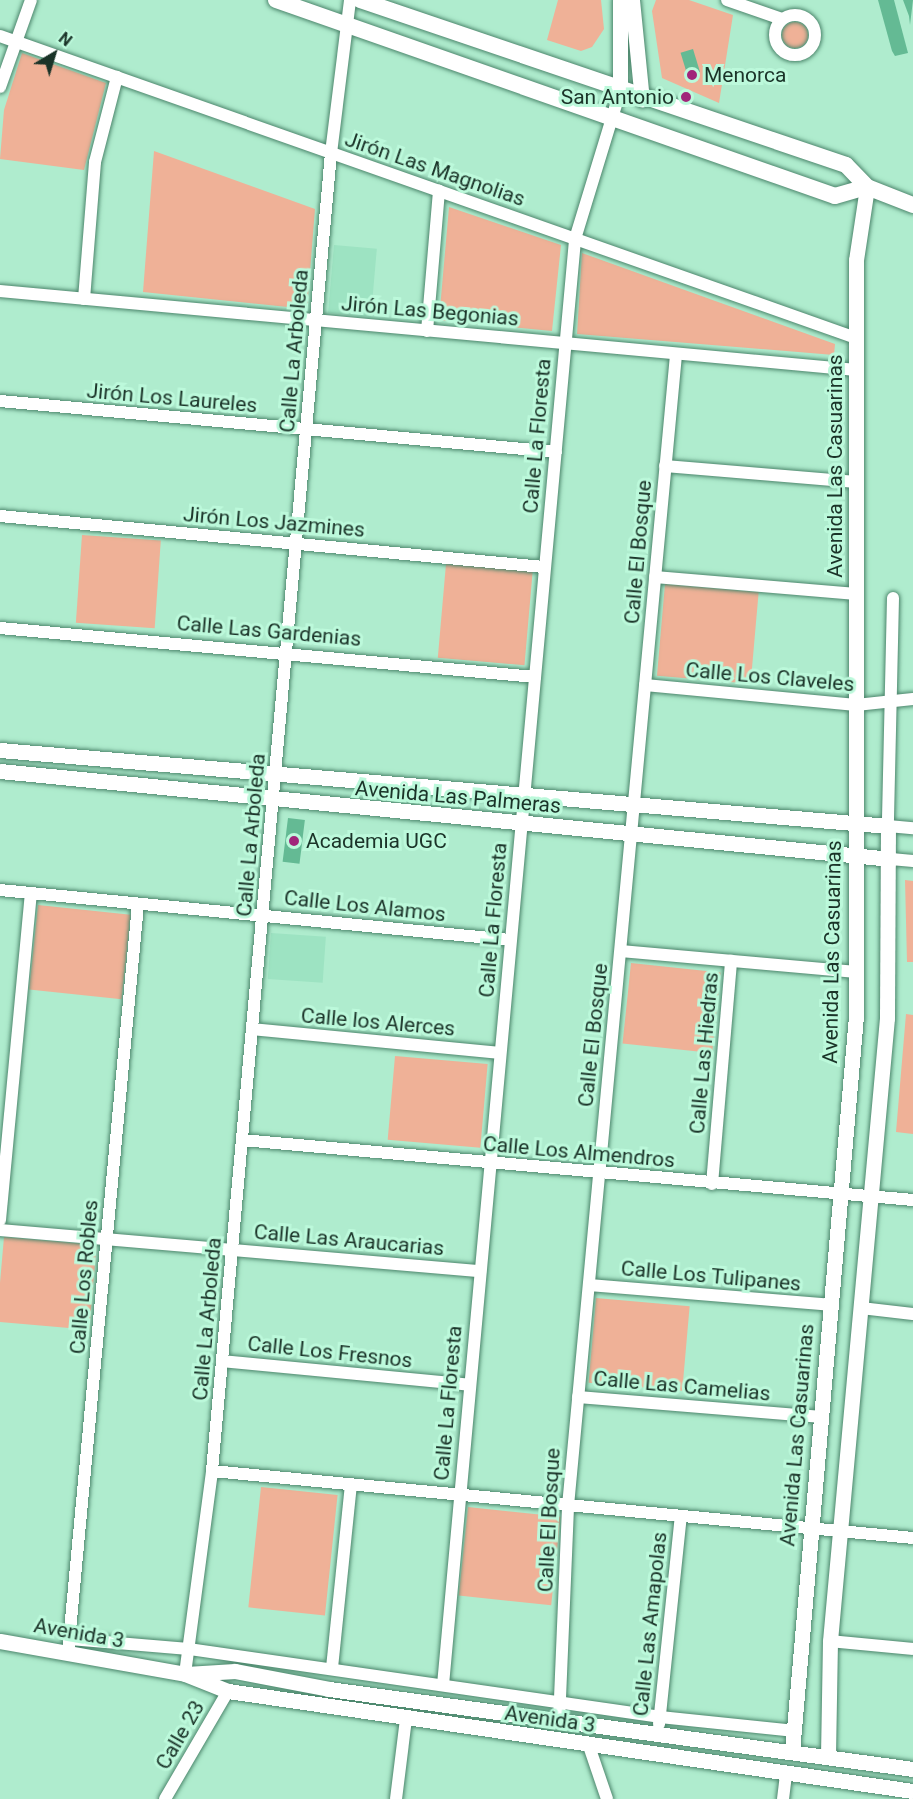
<!DOCTYPE html>
<meta charset="utf-8">
<style>
body{margin:0}
#map{position:relative;width:913px;height:1799px;overflow:hidden;background:#afecce;font-family:Roboto,sans-serif}
div>[style]{position:absolute}
.built>*{inset:0;background:#9de3c2;transform-origin:0 0}
.green>*{inset:0;background:#efb197;transform-origin:0 0}
.round{border-radius:50%}
.building>*{inset:0;background:#64ba94;transform-origin:0 0}
.roads{filter:drop-shadow(0 0 2px #4c866c) drop-shadow(0 0 2px #4c866c)}
.minor>*{height:12px;margin:-6px;padding:0 6px;transform-origin:6px;border-radius:6px;background:#fff}
.minor>.ring{margin:-6px;padding:0;box-sizing:content-box;background:none;border:12px solid #fff;border-radius:50%}
.tertiary>*{height:15px;margin:-7.5px;padding:0 7.5px;transform-origin:7.5px;border-radius:7.5px;background:#fff}
.secondary>*{height:16px;margin:-8px;padding:0 8px;transform-origin:8px;border-radius:8px;background:#fff}
.dots>*{width:16px;height:16px;translate:-50% -50%;box-sizing:border-box;border:3px solid #bcf9db;border-radius:50%}
span{translate:-50% -50%;white-space:nowrap;text-align:center;line-height:1.15;-webkit-text-stroke:6px #bcf9db;paint-order:stroke}
.poi-label{font-size:21px;color:#1a3328}
.left{translate:0 -50%;text-align:left}
.right{translate:-100% -50%;text-align:right}
.street-label{font-size:21px;color:#1a3328}
.north{position:absolute;left:24px;top:24px;width:60px;height:60px;-webkit-text-stroke:4px #bcf9db;paint-order:stroke;rotate:38deg;font-size:16px;font-weight:700;line-height:24px;text-align:center;color:#1a3328}
.north::after{content:'';display:block;margin:auto;width:21px;height:27px;background:#1a3328;clip-path:polygon(50% 0,100% 100%,50% 72%,0 100%)}
</style>
<div id="map">
<div class="built">
<div style="left:334px;top:245px;width:43px;height:68px;rotate:5deg"></div>
<div style="left:271px;top:933px;width:55px;height:46px;rotate:4deg"></div>
</div>
<div class="green">
<div style="clip-path:polygon(558px 0,601px 0,604px 29px,592px 47px,581px 51px,547px 40px)"></div>
<div style="clip-path:polygon(656px 0,689px 0,733px 15px,719px 103px,662px 78px,652px 11px)"></div>
<div class="round" style="left:782px;top:22px;width:26px;height:26px"></div>
<div style="clip-path:polygon(22px 53px,106px 83px,84px 170px,0 159px,4px 110px)"></div>
<div style="clip-path:polygon(154px 151px,315px 209px,307px 309px,143px 292px)"></div>
<div style="clip-path:polygon(449px 207px,561px 245px,552px 331px,439px 320px)"></div>
<div style="clip-path:polygon(582px 253px,835px 344px,834px 355px,577px 334px)"></div>
<div style="left:82px;top:535px;width:79px;height:88px;rotate:4deg"></div>
<div style="left:446px;top:564px;width:87px;height:94px;rotate:5deg"></div>
<div style="left:665px;top:584px;width:94px;height:92px;rotate:5deg"></div>
<div style="clip-path:polygon(905px 880px,913px 881px,913px 962px,907px 962px)"></div>
<div style="left:38px;top:905px;width:93px;height:85px;rotate:6deg"></div>
<div style="left:631px;top:963px;width:90px;height:81px;rotate:6deg"></div>
<div style="clip-path:polygon(906px 1014px,913px 1015px,913px 1134px,896px 1132px)"></div>
<div style="left:395px;top:1056px;width:93px;height:84px;rotate:5deg"></div>
<div style="left:4px;top:1237px;width:93px;height:85px;rotate:5deg"></div>
<div style="left:596px;top:1298px;width:94px;height:85px;rotate:5deg"></div>
<div style="left:261px;top:1487px;width:77px;height:121px;rotate:6deg"></div>
<div style="left:468px;top:1507px;width:93px;height:89px;rotate:6deg"></div>
</div>
<div class="building">
<div style="clip-path:polygon(878px 0,894px 0,908px 53px,895px 56px,892px 51px)"></div>
<div style="clip-path:polygon(903px 0,913px 0,910px 25px,909px 16px)"></div>
<div style="left:693px;top:49px;width:24px;height:13px;rotate:73deg"></div>
<div style="left:288px;top:818px;width:17px;height:44px;rotate:7deg"></div>
</div>
<div class="roads">
<div class="minor">
<div style="left:727px;top:0;width:58px;rotate:19.1deg"></div>
<div class="ring" style="left:775px;top:15px;width:28px;height:28px"></div>
<div style="left:0;top:36px;width:908px;rotate:19.43deg"></div>
<div style="left:0;top:87px;width:92px;rotate:-70.4deg"></div>
<div style="left:0;top:291px;width:860px;rotate:5.27deg"></div>
<div style="left:84px;top:299px;width:137px;rotate:-85.4deg"></div>
<div style="left:95px;top:162px;width:88px;rotate:-75.5deg"></div>
<div style="left:427px;top:331px;width:141px;rotate:-85.1deg"></div>
<div style="left:0;top:401px;width:558px;rotate:5.24deg"></div>
<div style="left:665px;top:466px;width:192px;rotate:4.8deg"></div>
<div style="left:0;top:516px;width:546px;rotate:5.36deg"></div>
<div style="left:655px;top:577px;width:202px;rotate:4.8deg"></div>
<div style="left:893px;top:598px;width:228px;rotate:91.3deg"></div>
<div style="left:888px;top:826px;width:25px;rotate:5deg"></div>
<div style="left:0;top:628px;width:537px;rotate:5.23deg"></div>
<div style="left:645px;top:685px;width:212px;rotate:5.4deg"></div>
<div style="left:856px;top:705px;width:57px;rotate:-6deg"></div>
<div style="left:891px;top:859px;width:22px;rotate:5deg"></div>
<div style="left:0;top:890px;width:512px;rotate:5.6deg"></div>
<div style="left:621px;top:951px;width:236px;rotate:5.1deg"></div>
<div style="left:252px;top:1029px;width:249px;rotate:5.5deg"></div>
<div style="left:242px;top:1140px;width:674px;rotate:5.11deg"></div>
<div style="left:712px;top:1184px;width:224px;rotate:-85.1deg"></div>
<div style="left:0;top:1220px;width:328px;rotate:-84.6deg"></div>
<div style="left:0;top:1230px;width:482px;rotate:4.9deg"></div>
<div style="left:589px;top:1285px;width:242px;rotate:4.7deg"></div>
<div style="left:861px;top:1308px;width:52px;rotate:6.6deg"></div>
<div style="left:222px;top:1361px;width:248px;rotate:5.5deg"></div>
<div style="left:578px;top:1397px;width:242px;rotate:4.7deg"></div>
<div style="left:212px;top:1471px;width:704px;rotate:5.46deg"></div>
<div style="left:70px;top:1639px;width:119px;rotate:4.8deg"></div>
<div style="left:189px;top:1649px;width:476px;rotate:8.2deg"></div>
<div style="left:660px;top:1717px;width:136px;rotate:5.9deg"></div>
<div style="left:830px;top:1641px;width:83px;rotate:5.5deg"></div>
<div style="left:68px;top:1652px;width:750px;rotate:-84.65deg"></div>
<div style="left:332px;top:1668px;width:184px;rotate:-84.1deg"></div>
<div style="left:185px;top:1674px;width:205px;rotate:-82.4deg"></div>
<div style="left:212px;top:1471px;width:1323px;rotate:-84.84deg"></div>
<div style="left:331px;top:153px;width:154px;rotate:-82.9deg"></div>
<div style="left:443px;top:1685px;width:1452px;rotate:-84.78deg"></div>
<div style="left:575px;top:239px;width:154px;rotate:-73deg"></div>
<div style="left:559px;top:1722px;width:216px;rotate:-87.6deg"></div>
<div style="left:568px;top:1506px;width:1157px;rotate:-84.64deg"></div>
<div style="left:659px;top:1724px;width:209px;rotate:-84deg"></div>
<div style="left:589px;top:1746px;width:56px;rotate:71.2deg"></div>
<div style="left:165px;top:1799px;width:125px;rotate:-59.7deg"></div>
<div style="left:396px;top:1799px;width:81px;rotate:-82.9deg"></div>
<div style="left:783px;top:1799px;width:26px;rotate:-83deg"></div>
</div>
<div class="tertiary">
<div style="left:620px;top:0;width:92px;rotate:90deg"></div>
<div style="left:632px;top:0;width:100px;rotate:84.3deg"></div>
<div style="left:0;top:750px;width:891px;rotate:4.89deg"></div>
<div style="left:888px;top:826px;width:192px;rotate:90.3deg"></div>
<div style="left:887px;top:1018px;width:626px;rotate:95.23deg"></div>
<div style="left:830px;top:1641px;width:116px;rotate:91deg"></div>
<div style="left:0;top:771px;width:895px;rotate:5.64deg"></div>
<div style="left:0;top:1641px;width:188px;rotate:10.1deg"></div>
<div style="left:185px;top:1674px;width:46px;rotate:21.6deg"></div>
<div style="left:228px;top:1691px;width:692px;rotate:8.31deg"></div>
<div style="left:186px;top:1674px;width:49px;rotate:-3.5deg"></div>
<div style="left:235px;top:1671px;width:96px;rotate:10.8deg"></div>
<div style="left:329px;top:1689px;width:589px;rotate:7.8deg"></div>
<div style="left:792px;top:1752px;width:739px;rotate:-85.03deg"></div>
<div style="left:856px;top:1016px;width:756px;rotate:-90deg"></div>
<div style="left:856px;top:260px;width:74px;rotate:-81.4deg"></div>
</div>
<div class="secondary">
<div style="left:276px;top:0;width:592px;rotate:19.32deg"></div>
<div style="left:835px;top:196px;width:33px;rotate:-16deg"></div>
<div style="left:360px;top:0;width:513px;rotate:18.75deg"></div>
<div style="left:846px;top:165px;width:30px;rotate:46deg"></div>
<div style="left:867px;top:187px;width:49px;rotate:21.4deg"></div>
</div>
</div>
<div class="dots">
<div style="left:692px;top:75px;background:#a1257a"></div>
<div style="left:686px;top:97px;background:#a1257a"></div>
<div style="left:294px;top:841px;background:#a1257a"></div>
</div>
<div class="poi-label">
<span class="left" style="left:704px;top:75px">Menorca</span>
<span class="right" style="left:674px;top:97px">San Antonio</span>
<span class="left" style="left:306px;top:841px">Academia UGC</span>
</div>
<div class="street-label">
<span style="left:435px;top:169px;rotate:19deg">Jirón Las Magnolias</span>
<span style="left:430px;top:311px;rotate:5deg">Jirón Las Begonias</span>
<span style="left:294px;top:351px;rotate:-85deg">Calle La Arboleda</span>
<span style="left:172px;top:398px;rotate:5deg">Jirón Los Laureles</span>
<span style="left:537px;top:436px;rotate:-85deg">Calle La Floresta</span>
<span style="left:835px;top:466px;rotate:-90deg">Avenida Las Casuarinas</span>
<span style="left:274px;top:522px;rotate:5deg">Jirón Los Jazmines</span>
<span style="left:638px;top:552px;rotate:-85deg">Calle El Bosque</span>
<span style="left:269px;top:631px;rotate:5deg">Calle Las Gardenias</span>
<span style="left:770px;top:677px;rotate:5deg">Calle Los Claveles</span>
<span style="left:458px;top:797px;rotate:5deg">Avenida Las Palmeras</span>
<span style="left:251px;top:835px;rotate:-85deg">Calle La Arboleda</span>
<span style="left:365px;top:906px;rotate:6deg">Calle Los Alamos</span>
<span style="left:493px;top:920px;rotate:-85deg">Calle La Floresta</span>
<span style="left:832px;top:952px;rotate:-89deg">Avenida Las Casuarinas</span>
<span style="left:378px;top:1022px;rotate:5deg">Calle los Alerces</span>
<span style="left:593px;top:1035px;rotate:-84deg">Calle El Bosque</span>
<span style="left:704px;top:1053px;rotate:-85deg">Calle Las Hiedras</span>
<span style="left:579px;top:1152px;rotate:5deg">Calle Los Almendros</span>
<span style="left:349px;top:1240px;rotate:5deg">Calle Las Araucarias</span>
<span style="left:711px;top:1276px;rotate:5deg">Calle Los Tulipanes</span>
<span style="left:84px;top:1277px;rotate:-85deg">Calle Los Robles</span>
<span style="left:207px;top:1319px;rotate:-85deg">Calle La Arboleda</span>
<span style="left:330px;top:1352px;rotate:6deg">Calle Los Fresnos</span>
<span style="left:682px;top:1386px;rotate:5deg">Calle Las Camelias</span>
<span style="left:448px;top:1403px;rotate:-85deg">Calle La Floresta</span>
<span style="left:797px;top:1435px;rotate:-85deg">Avenida Las Casuarinas</span>
<span style="left:549px;top:1520px;rotate:-87deg">Calle El Bosque</span>
<span style="left:650px;top:1624px;rotate:-84deg">Calle Las Amapolas</span>
<span style="left:79px;top:1633px;rotate:10deg">Avenida 3</span>
<span style="left:550px;top:1719px;rotate:8deg">Avenida 3</span>
<span style="left:180px;top:1735px;rotate:-60deg">Calle 23</span>
</div>
<div class="north">N</div>
</div>
